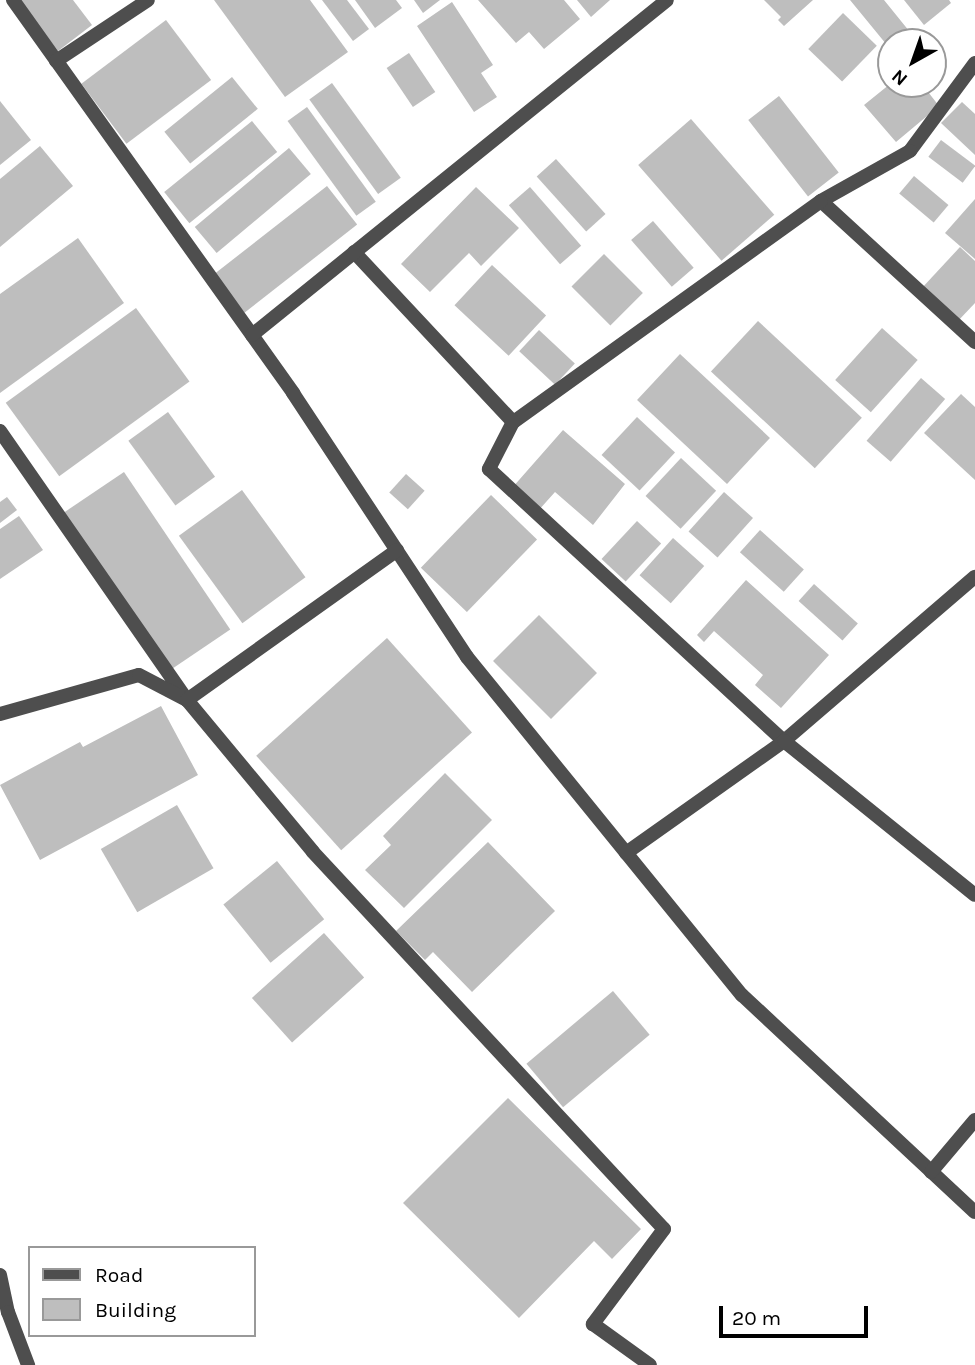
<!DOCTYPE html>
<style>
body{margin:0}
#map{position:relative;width:975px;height:1365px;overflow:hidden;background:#fff;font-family:Karla,sans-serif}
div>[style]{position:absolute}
.building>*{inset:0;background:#bebebe;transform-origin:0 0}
.street>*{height:14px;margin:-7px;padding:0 7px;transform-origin:7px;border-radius:7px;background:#4e4e4e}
span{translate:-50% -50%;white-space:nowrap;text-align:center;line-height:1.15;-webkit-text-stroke:5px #fff;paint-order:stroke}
.legend{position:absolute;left:28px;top:1246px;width:228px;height:91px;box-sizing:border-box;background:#fff;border:2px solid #999;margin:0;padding:9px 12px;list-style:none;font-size:21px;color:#000}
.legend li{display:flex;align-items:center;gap:14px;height:35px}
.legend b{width:35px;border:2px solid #999}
.north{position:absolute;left:877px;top:28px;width:70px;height:70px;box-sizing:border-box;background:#fff;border:2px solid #999;border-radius:50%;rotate:220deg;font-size:19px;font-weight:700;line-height:28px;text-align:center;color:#000}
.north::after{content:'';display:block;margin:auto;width:24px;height:32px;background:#000;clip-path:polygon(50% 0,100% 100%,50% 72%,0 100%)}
.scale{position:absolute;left:719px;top:1306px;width:149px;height:32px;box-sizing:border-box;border:4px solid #000;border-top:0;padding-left:9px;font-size:21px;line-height:24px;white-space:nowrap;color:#000;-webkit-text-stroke:5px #fff;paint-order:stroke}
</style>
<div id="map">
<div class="building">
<div style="clip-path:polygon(19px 0,73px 0,92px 25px,58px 51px)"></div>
<div style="clip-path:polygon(214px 0,310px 0,348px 52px,285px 97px)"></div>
<div style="clip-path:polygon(322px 0,347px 0,369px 29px,353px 41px)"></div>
<div style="clip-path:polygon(355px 0,396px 0,402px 8px,375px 28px)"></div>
<div style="clip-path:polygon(414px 0,440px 0,423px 13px)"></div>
<div style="clip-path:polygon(478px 0,564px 0,580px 19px,544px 49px,529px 32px,516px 43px)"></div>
<div style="clip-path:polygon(577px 0,610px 0,591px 17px)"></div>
<div style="clip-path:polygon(764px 0,813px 0,784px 26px,778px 20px,781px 17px)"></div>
<div style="clip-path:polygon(850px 0,884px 0,918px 42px,891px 42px,891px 50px)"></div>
<div style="clip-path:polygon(904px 0,949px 0,951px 3px,924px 25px)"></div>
<div style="clip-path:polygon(452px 2px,493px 65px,481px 73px,497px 97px,474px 112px,417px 26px)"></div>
<div style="left:843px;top:13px;width:47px;height:50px;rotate:44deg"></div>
<div style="left:166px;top:20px;width:75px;height:106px;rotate:53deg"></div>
<div style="left:409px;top:53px;width:47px;height:27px;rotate:56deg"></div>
<div style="clip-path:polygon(933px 54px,946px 70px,933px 81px)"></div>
<div style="left:232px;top:77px;width:41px;height:87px;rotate:51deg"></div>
<div style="left:332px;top:83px;width:117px;height:28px;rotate:54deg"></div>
<div style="clip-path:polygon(890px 84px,929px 84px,925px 88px,939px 106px,896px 142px,864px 105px)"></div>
<div style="left:779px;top:96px;width:97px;height:39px;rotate:52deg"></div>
<div style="clip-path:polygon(0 101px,31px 140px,0 165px)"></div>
<div style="clip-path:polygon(962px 102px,975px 114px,975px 155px,941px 123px)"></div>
<div style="left:307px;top:107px;width:117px;height:24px;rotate:54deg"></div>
<div style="left:691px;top:119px;width:127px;height:70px;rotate:49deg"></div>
<div style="left:252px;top:121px;width:40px;height:113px;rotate:51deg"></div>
<div style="left:941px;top:140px;width:43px;height:21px;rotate:37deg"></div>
<div style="clip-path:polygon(40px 146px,73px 186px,0 247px,0 179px)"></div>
<div style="left:289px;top:148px;width:34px;height:123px;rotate:50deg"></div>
<div style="left:556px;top:159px;width:74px;height:26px;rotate:48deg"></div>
<div style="left:914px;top:176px;width:45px;height:23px;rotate:40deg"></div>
<div style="left:327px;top:186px;width:49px;height:143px;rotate:52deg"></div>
<div style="clip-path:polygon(476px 187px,519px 228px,481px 266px,469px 253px,430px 292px,401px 264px)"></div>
<div style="left:530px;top:187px;width:78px;height:28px;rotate:49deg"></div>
<div style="clip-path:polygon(975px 199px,975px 259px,945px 233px)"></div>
<div style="left:653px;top:221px;width:62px;height:29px;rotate:49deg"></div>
<div style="clip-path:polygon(78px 238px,124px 303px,0 393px,0 294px)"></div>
<div style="clip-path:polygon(960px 247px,975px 261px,975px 303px,957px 322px,921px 289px)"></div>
<div style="left:604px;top:254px;width:55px;height:46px;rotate:45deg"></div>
<div style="left:492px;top:265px;width:74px;height:55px;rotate:43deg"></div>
<div style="left:136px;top:308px;width:91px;height:161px;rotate:54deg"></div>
<div style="left:758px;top:321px;width:142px;height:69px;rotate:43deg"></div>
<div style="left:882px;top:328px;width:48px;height:70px;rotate:42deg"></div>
<div style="left:539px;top:330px;width:49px;height:29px;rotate:43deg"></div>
<div style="left:680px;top:354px;width:123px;height:63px;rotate:43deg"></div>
<div style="left:921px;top:378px;width:32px;height:83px;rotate:41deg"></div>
<div style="clip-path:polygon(961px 394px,975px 407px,975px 480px,924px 433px)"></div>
<div style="left:168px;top:412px;width:80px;height:49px;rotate:54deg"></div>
<div style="left:637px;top:417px;width:52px;height:52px;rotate:43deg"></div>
<div style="clip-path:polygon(563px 430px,625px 484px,593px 525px,555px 492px,538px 511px,512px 488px)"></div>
<div style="left:681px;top:458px;width:48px;height:52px;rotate:43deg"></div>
<div style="left:124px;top:472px;width:190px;height:74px;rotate:56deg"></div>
<div style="left:406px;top:474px;width:25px;height:25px;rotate:42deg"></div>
<div style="left:242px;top:490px;width:108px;height:78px;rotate:54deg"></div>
<div style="left:724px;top:492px;width:39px;height:53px;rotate:42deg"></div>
<div style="left:491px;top:495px;width:64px;height:101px;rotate:44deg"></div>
<div style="clip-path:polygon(7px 497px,17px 510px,0 523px,0 502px)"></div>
<div style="clip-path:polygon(19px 516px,43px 550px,0 579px,0 529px)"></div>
<div style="left:637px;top:521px;width:33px;height:52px;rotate:43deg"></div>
<div style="left:760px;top:530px;width:59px;height:30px;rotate:42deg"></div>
<div style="left:673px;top:538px;width:42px;height:50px;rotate:42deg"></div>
<div style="clip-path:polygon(746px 580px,829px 655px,781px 708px,755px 685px,763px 675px,714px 631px,704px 642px,697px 635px)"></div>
<div style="left:814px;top:584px;width:59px;height:23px;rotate:42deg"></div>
<div style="left:539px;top:615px;width:82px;height:65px;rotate:45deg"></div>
<div style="left:387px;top:638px;width:127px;height:176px;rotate:48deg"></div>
<div style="clip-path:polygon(161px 706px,198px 775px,40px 860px,0 785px,80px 742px,83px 747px)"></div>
<div style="clip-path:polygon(445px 773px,492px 820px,404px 908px,365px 870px,391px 845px,383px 836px)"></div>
<div style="left:177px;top:805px;width:73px;height:88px;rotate:60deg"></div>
<div style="clip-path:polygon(488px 842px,555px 911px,472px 992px,433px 952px,425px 960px,396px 931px)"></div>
<div style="left:277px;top:861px;width:75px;height:69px;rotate:51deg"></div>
<div style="left:324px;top:933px;width:60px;height:97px;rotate:48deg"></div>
<div style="left:613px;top:991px;width:57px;height:113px;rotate:50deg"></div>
<div style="clip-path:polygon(508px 1098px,641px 1229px,612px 1259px,594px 1241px,519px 1318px,403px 1203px)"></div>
</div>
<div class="street">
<div style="left:13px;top:0;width:483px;rotate:54.5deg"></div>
<div style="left:293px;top:393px;width:316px;rotate:56.6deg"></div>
<div style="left:467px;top:657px;width:436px;rotate:50.9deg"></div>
<div style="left:742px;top:995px;width:318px;rotate:43deg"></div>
<div style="left:56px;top:61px;width:110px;rotate:-33.5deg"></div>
<div style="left:975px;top:63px;width:109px;rotate:126.5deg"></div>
<div style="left:910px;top:151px;width:102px;rotate:150.7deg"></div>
<div style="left:821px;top:201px;width:209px;rotate:42.5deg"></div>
<div style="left:821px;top:201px;width:379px;rotate:144.3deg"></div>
<div style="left:513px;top:422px;width:53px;rotate:117.1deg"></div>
<div style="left:489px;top:469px;width:401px;rotate:42.7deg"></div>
<div style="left:784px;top:741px;width:252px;rotate:-40.7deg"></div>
<div style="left:354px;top:252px;width:233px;rotate:46.9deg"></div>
<div style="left:252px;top:335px;width:533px;rotate:-38.91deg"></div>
<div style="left:0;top:431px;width:328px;rotate:55.2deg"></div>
<div style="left:187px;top:700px;width:197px;rotate:50.3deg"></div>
<div style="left:313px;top:852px;width:515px;rotate:47.05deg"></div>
<div style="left:664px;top:1229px;width:119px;rotate:126.8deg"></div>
<div style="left:593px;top:1324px;width:70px;rotate:35.7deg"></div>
<div style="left:0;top:714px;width:144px;rotate:-15.7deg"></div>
<div style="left:139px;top:675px;width:54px;rotate:27.5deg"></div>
<div style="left:187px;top:700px;width:258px;rotate:-35.5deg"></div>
<div style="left:626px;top:853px;width:194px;rotate:-35.3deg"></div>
<div style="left:784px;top:741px;width:245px;rotate:38.9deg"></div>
<div style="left:931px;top:1172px;width:68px;rotate:-49.8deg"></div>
<div style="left:0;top:1275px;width:38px;rotate:78deg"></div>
<div style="left:8px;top:1312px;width:57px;rotate:69.3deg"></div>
</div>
<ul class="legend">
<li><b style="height:9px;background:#4e4e4e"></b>Road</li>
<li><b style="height:19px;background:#bebebe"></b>Building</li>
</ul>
<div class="north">N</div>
<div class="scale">20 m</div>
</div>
